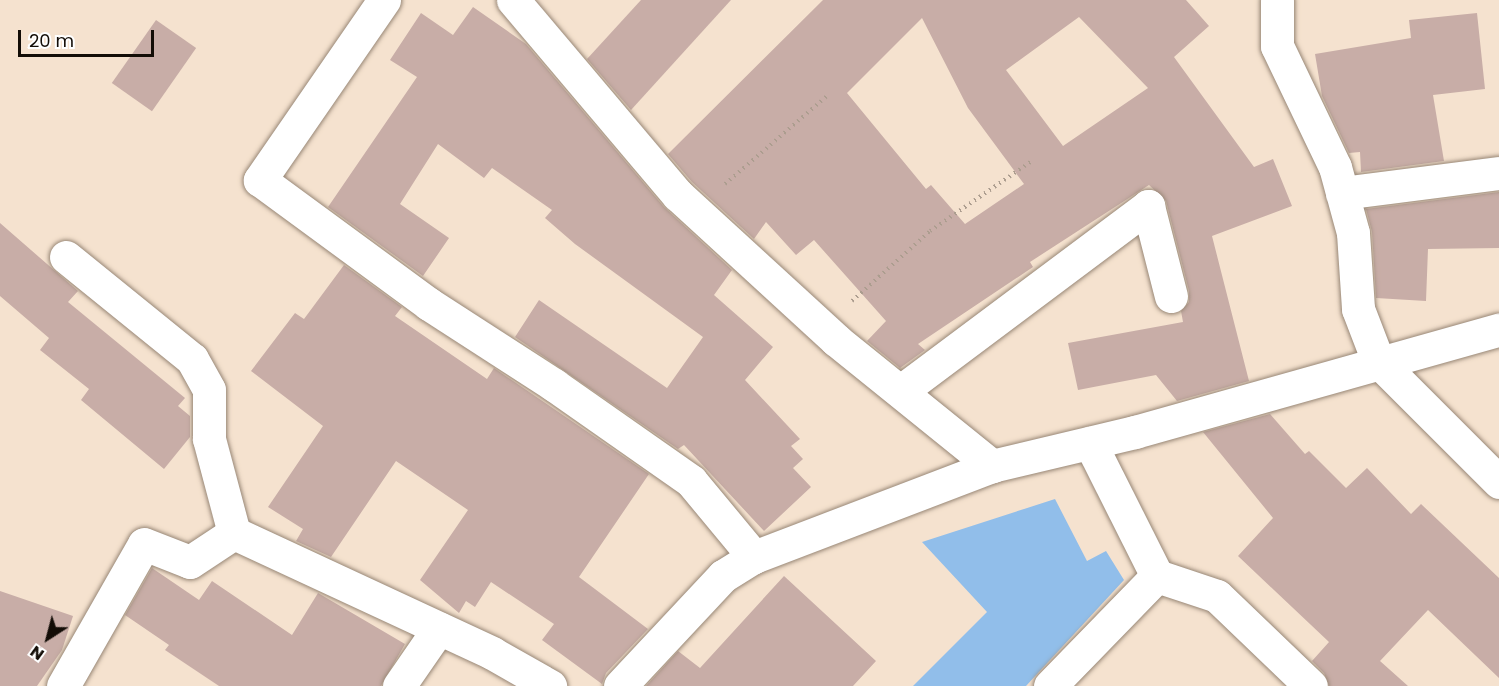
<!DOCTYPE html>
<style>
body{margin:0}
#map{position:relative;width:1499px;height:686px;overflow:hidden;background:#f5e2cf;font-family:Poppins,sans-serif}
div>[style]{position:absolute}
.water>*{inset:0;background:#91beea}
.building>*{inset:0;background:#c8ada7;transform-origin:0 0}
.path>*{height:4px;margin-top:-2px;transform-origin:0;background:repeating-linear-gradient(90deg,#ac9d8f 0 1.5px,transparent 0 6px)}
.roads{filter:drop-shadow(0 0 2px #988776) drop-shadow(0 0 2px #988776)}
.minor>*{height:33px;margin:-16.5px;padding:0 16.5px;transform-origin:16.5px;border-radius:16.5px;background:#fff}
span{translate:-50% -50%;white-space:nowrap;text-align:center;line-height:1.15;-webkit-text-stroke:5px #fff;paint-order:stroke}
.north{position:absolute;left:18px;top:608px;width:60px;height:60px;-webkit-text-stroke:4px #fff;paint-order:stroke;rotate:216deg;font-size:16px;font-weight:700;line-height:24px;text-align:center;color:#130d07}
.north::after{content:'';display:block;margin:auto;width:21px;height:27px;background:#130d07;clip-path:polygon(50% 0,100% 100%,50% 72%,0 100%)}
.scale{position:absolute;left:18px;top:30px;width:136px;height:27px;box-sizing:border-box;border:3px solid #130d07;border-top:0;padding-left:8px;font-size:18px;line-height:21px;white-space:nowrap;color:#130d07;-webkit-text-stroke:4px #fff;paint-order:stroke}
</style>
<div id="map">
<div class="water">
<div style="clip-path:polygon(1055px 499px,1087px 561px,1106px 551px,1124px 580px,1026px 686px,913px 686px,987px 612px,922px 542px)"></div>
</div>
<div class="building">
<div style="clip-path:polygon(641px 0,731px 0,631px 110px,587px 59px)"></div>
<div style="clip-path:polygon(evenodd,823px 0,1186px 0,1209px 26px,1174px 57px,1254px 167px,1273px 159px,1292px 206px,1212px 236px,1249px 381px,1177px 401px,1156px 375px,1078px 390px,1068px 343px,1183px 322px,1181px 311px,1189px 302px,1189px 291px,1166px 201px,1149px 185px,1030px 262px,1033px 267px,918px 344px,925px 350px,900px 368px,867px 341px,886px 321px,814px 240px,796px 255px,766px 222px,754px 239px,692px 182px,668px 154px,823px 0,1079px 17px,1148px 88px,1063px 146px,1006px 70px,1079px 17px,823px 0,922px 18px,968px 108px,1024px 184px,965px 224px,931px 185px,926px 189px,847px 93px,922px 18px)"></div>
<div style="clip-path:polygon(473px 7px,526px 44px,664px 207px,732px 270px,714px 295px,773px 347px,745px 380px,800px 439px,791px 446px,803px 459px,793px 468px,811px 487px,764px 531px,684px 445px,678px 449px,515px 337px,539px 300px,667px 388px,703px 337px,575px 244px,545px 218px,552px 210px,492px 168px,484px 178px,438px 144px,400px 204px,449px 238px,423px 276px,328px 207px,417px 77px,390px 60px,421px 13px,453px 35px)"></div>
<div style="clip-path:polygon(1477px 13px,1485px 89px,1433px 95px,1444px 161px,1361px 172px,1360px 152px,1349px 153px,1322px 96px,1315px 54px,1411px 38px,1409px 20px)"></div>
<div style="left:156px;top:20px;width:49px;height:77px;rotate:35deg"></div>
<div style="clip-path:polygon(1499px 192px,1499px 248px,1428px 249px,1426px 301px,1376px 298px,1372px 232px,1366px 209px)"></div>
<div style="clip-path:polygon(0 223px,78px 291px,68px 302px,185px 398px,178px 406px,190px 416px,190px 437px,164px 469px,81px 400px,89px 389px,40px 350px,49px 338px,0 296px)"></div>
<div style="clip-path:polygon(344px 265px,402px 307px,395px 316px,487px 379px,494px 368px,649px 474px,579px 577px,648px 629px,606px 673px,602px 684px,542px 640px,554px 624px,491px 582px,475px 607px,466px 601px,459px 613px,420px 580px,468px 510px,396px 461px,331px 557px,296px 541px,303px 529px,268px 507px,323px 426px,251px 371px,295px 313px,304px 319px)"></div>
<div style="clip-path:polygon(1270px 414px,1305px 454px,1309px 451px,1346px 488px,1367px 468px,1411px 514px,1421px 504px,1499px 578px,1499px 678px,1428px 610px,1380px 661px,1408px 686px,1329px 686px,1324px 673px,1312px 661px,1329px 642px,1238px 556px,1273px 518px,1203px 432px)"></div>
<div style="clip-path:polygon(152px 568px,199px 600px,212px 581px,292px 635px,318px 593px,405px 644px,381px 686px,219px 686px,165px 650px,169px 645px,125px 615px)"></div>
<div style="clip-path:polygon(784px 576px,876px 661px,853px 686px,646px 686px,678px 651px,700px 668px)"></div>
<div style="clip-path:polygon(0 591px,73px 616px,62px 650px,37px 686px,0 686px)"></div>
</div>
<div class="path">
<div style="left:725px;top:184px;width:135px;rotate:-40.8deg"></div>
<div style="left:852px;top:301px;width:105px;rotate:-41.9deg"></div>
<div style="left:930px;top:231px;width:124px;rotate:-34.5deg"></div>
</div>
<div class="roads">
<div class="minor">
<div style="left:384px;top:0;width:219px;rotate:124.6deg"></div>
<div style="left:260px;top:180px;width:210px;rotate:36.3deg"></div>
<div style="left:429px;top:304px;width:149px;rotate:32.9deg"></div>
<div style="left:554px;top:385px;width:167px;rotate:35deg"></div>
<div style="left:691px;top:481px;width:99px;rotate:50.3deg"></div>
<div style="left:513px;top:0;width:255px;rotate:49.8deg"></div>
<div style="left:678px;top:195px;width:214px;rotate:42.5deg"></div>
<div style="left:836px;top:340px;width:201px;rotate:38.9deg"></div>
<div style="left:1277px;top:0;width:46px;rotate:90deg"></div>
<div style="left:1277px;top:46px;width:134px;rotate:64.4deg"></div>
<div style="left:1335px;top:167px;width:68px;rotate:74.7deg"></div>
<div style="left:1353px;top:233px;width:76px;rotate:86.2deg"></div>
<div style="left:1358px;top:309px;width:56px;rotate:69deg"></div>
<div style="left:1378px;top:361px;width:171px;rotate:45deg"></div>
<div style="left:1342px;top:193px;width:158px;rotate:-7.3deg"></div>
<div style="left:66px;top:257px;width:162px;rotate:39deg"></div>
<div style="left:192px;top:359px;width:35px;rotate:61deg"></div>
<div style="left:209px;top:390px;width:49px;rotate:90deg"></div>
<div style="left:209px;top:439px;width:97px;rotate:75.1deg"></div>
<div style="left:901px;top:391px;width:309px;rotate:-36.8deg"></div>
<div style="left:1148px;top:206px;width:93px;rotate:75.7deg"></div>
<div style="left:1157px;top:576px;width:63px;rotate:18.4deg"></div>
<div style="left:1217px;top:596px;width:130px;rotate:43.8deg"></div>
<div style="left:63px;top:686px;width:163px;rotate:-60.3deg"></div>
<div style="left:144px;top:544px;width:49px;rotate:21.4deg"></div>
<div style="left:190px;top:562px;width:53px;rotate:-33.4deg"></div>
<div style="left:234px;top:533px;width:285px;rotate:24.9deg"></div>
<div style="left:492px;top:653px;width:67px;rotate:29.6deg"></div>
<div style="left:399px;top:686px;width:70px;rotate:-55.4deg"></div>
<div style="left:620px;top:686px;width:151px;rotate:-46.9deg"></div>
<div style="left:723px;top:576px;width:36px;rotate:-32deg"></div>
<div style="left:754px;top:557px;width:255px;rotate:-20.9deg"></div>
<div style="left:992px;top:466px;width:147px;rotate:-13.4deg"></div>
<div style="left:1135px;top:432px;width:378px;rotate:-15.7deg"></div>
<div style="left:1050px;top:686px;width:153px;rotate:-45.8deg"></div>
<div style="left:1157px;top:576px;width:149px;rotate:-116.7deg"></div>
</div>
</div>
<div class="north">N</div>
<div class="scale">20 m</div>
</div>
